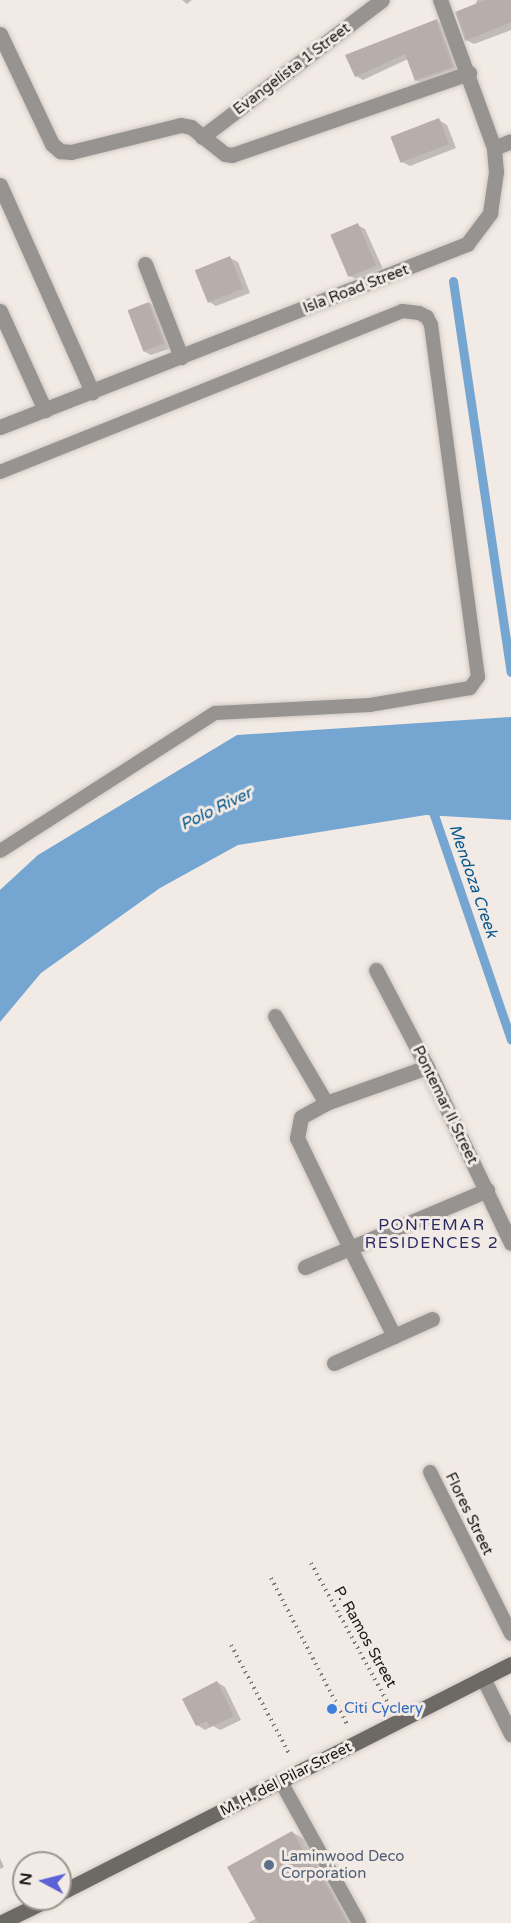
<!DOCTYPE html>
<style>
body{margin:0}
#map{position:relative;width:511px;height:1923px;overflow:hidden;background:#f2eae4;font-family:"Varela Round",sans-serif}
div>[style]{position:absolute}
.water>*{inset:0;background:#75a6d2}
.shadow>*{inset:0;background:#0003}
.stream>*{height:9px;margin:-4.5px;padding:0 4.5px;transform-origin:4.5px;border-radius:4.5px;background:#75a6d2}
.building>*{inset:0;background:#b7aeab;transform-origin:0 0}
.path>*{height:4px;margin-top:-2px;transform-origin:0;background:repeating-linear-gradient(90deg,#807a77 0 1.5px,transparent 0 6px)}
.roads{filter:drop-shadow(0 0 2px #cfc8c3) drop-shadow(0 0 2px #cfc8c3)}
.service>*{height:14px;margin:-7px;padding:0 7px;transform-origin:7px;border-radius:7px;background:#969390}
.pedestrian>*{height:15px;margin:-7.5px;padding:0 7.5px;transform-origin:7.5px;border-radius:7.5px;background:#969390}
.minor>*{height:15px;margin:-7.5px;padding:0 7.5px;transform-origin:7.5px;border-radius:7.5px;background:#969390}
.secondary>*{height:15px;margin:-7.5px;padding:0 7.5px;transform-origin:7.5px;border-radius:7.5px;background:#6d6a65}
.dots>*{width:16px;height:16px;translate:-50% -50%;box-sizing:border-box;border:3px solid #f2eae4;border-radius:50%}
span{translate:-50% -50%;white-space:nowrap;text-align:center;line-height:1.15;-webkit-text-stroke:6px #f2eae4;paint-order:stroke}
.street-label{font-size:15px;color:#1a1715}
.shop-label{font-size:15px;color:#366cbe}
.left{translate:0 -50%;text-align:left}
.service-label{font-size:15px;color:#4e5e75}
.water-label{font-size:16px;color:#05578d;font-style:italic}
.neighbourhood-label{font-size:16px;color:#292a64;letter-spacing:1.5px}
.north{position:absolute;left:12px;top:1851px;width:60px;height:60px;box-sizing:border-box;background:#f2eae4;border:2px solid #9c9691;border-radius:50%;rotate:277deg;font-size:16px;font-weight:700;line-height:24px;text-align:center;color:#1a1715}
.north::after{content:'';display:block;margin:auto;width:21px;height:27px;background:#5e60d8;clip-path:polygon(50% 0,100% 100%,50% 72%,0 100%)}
</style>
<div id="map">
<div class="water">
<div style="clip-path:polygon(511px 717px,511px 820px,426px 815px,238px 845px,160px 888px,41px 973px,0 1022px,0 890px,38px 855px,237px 735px)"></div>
</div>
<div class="shadow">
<div style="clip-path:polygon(182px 0,192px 0,187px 4px)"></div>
<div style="clip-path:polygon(477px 0,511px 0,511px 30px,474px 44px,466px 40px)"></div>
<div style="clip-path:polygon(437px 21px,444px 25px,460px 71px,423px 84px,416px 80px,408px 59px,363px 80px,356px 76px)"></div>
<div style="clip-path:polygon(439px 120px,447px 125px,456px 148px,410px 166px,402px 162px)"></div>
<div style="clip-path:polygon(357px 225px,365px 229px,383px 269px,358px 280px,350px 276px)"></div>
<div style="clip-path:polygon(230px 258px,238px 262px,250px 293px,216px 306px,208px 301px)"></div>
<div style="clip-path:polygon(149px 303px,157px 308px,172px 348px,151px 355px,143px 351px)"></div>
<div style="clip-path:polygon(217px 1682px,225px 1687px,241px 1720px,220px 1730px,213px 1726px,205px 1730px,197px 1725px)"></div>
<div style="clip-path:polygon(292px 1832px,306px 1840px,358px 1923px,248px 1923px,257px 1918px)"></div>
<div style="clip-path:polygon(0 1858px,4px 1867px,0 1869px)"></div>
</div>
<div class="stream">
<div style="left:453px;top:281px;width:395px;rotate:81.6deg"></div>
<div style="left:430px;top:803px;width:250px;rotate:71.1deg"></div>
</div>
<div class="building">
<div style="clip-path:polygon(485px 0,511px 0,511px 22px,465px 41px,455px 12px)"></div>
<div style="clip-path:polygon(437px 19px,454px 67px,415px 81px,405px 54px,355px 77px,345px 55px)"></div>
<div style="left:439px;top:118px;width:28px;height:52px;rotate:69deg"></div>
<div style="left:358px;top:223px;width:46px;height:30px;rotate:67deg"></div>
<div style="left:230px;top:256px;width:35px;height:38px;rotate:68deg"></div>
<div style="left:149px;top:302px;width:44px;height:23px;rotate:69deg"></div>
<div style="clip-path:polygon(217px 1681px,234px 1716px,210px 1727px,207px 1721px,196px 1726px,182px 1699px)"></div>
<div style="clip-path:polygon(292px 1831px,312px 1867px,316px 1864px,349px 1923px,258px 1923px,227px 1867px)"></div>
</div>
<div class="path">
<div style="left:311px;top:1563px;width:158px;rotate:61.2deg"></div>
<div style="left:271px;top:1578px;width:165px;rotate:62.5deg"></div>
<div style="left:231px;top:1645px;width:123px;rotate:61.8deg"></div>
</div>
<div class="roads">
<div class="service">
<div style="left:0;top:472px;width:433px;rotate:-21.8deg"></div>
<div style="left:402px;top:311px;width:17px;rotate:7deg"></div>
<div style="left:419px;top:313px;width:9px;rotate:27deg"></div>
<div style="left:427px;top:317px;width:9px;rotate:63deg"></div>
<div style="left:431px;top:325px;width:355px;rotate:82.4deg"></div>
<div style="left:478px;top:677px;width:14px;rotate:126deg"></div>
<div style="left:470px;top:688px;width:101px;rotate:170.4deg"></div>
<div style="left:370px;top:705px;width:155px;rotate:177deg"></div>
<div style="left:215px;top:713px;width:255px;rotate:147.3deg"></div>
<div style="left:430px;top:1472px;width:181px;rotate:63.4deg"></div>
<div style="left:281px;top:1782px;width:161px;rotate:61deg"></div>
</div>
<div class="pedestrian">
<div style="left:0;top:185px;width:227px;rotate:66deg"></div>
<div style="left:145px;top:264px;width:100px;rotate:68.8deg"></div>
<div style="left:0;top:311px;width:109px;rotate:65.6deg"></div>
</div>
<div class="minor">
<div style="left:0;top:34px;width:122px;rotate:64.7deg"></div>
<div style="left:52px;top:144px;width:11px;rotate:41deg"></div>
<div style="left:60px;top:151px;width:11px;rotate:5deg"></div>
<div style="left:71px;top:152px;width:113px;rotate:-13.8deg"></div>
<div style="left:181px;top:125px;width:10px;rotate:11deg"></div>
<div style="left:191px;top:127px;width:43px;rotate:38.5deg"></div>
<div style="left:225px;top:154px;width:7px;rotate:8deg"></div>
<div style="left:232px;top:155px;width:251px;rotate:-19.1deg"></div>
<div style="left:202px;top:137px;width:226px;rotate:-37.3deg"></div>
<div style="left:494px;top:148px;width:18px;rotate:-22deg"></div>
<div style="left:0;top:427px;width:502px;rotate:-21.4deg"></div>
<div style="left:467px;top:244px;width:39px;rotate:-53deg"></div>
<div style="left:490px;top:213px;width:41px;rotate:-81.7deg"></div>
<div style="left:496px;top:172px;width:24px;rotate:-95deg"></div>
<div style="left:494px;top:148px;width:158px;rotate:-110deg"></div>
<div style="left:376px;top:970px;width:110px;rotate:62.3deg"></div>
<div style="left:427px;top:1067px;width:195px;rotate:64.5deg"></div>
<div style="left:275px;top:1016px;width:101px;rotate:59.6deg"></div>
<div style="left:305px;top:1267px;width:49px;rotate:-22.9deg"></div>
<div style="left:350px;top:1248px;width:122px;rotate:-115.7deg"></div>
<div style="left:297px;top:1138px;width:21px;rotate:-79deg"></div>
<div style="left:301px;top:1117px;width:29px;rotate:-29deg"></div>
<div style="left:326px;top:1103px;width:107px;rotate:-19.6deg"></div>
<div style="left:432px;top:1319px;width:42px;rotate:155.9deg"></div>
<div style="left:394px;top:1336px;width:98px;rotate:-116.6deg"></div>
<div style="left:350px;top:1248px;width:149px;rotate:-22.9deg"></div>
<div style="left:334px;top:1363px;width:66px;rotate:-24.2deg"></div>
<div style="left:483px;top:1678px;width:63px;rotate:63.4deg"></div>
</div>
<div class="secondary">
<div style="left:60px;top:1893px;width:506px;rotate:-26.92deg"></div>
<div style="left:0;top:1923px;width:55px;rotate:-26.1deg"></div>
</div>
</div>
<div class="dots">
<div style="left:332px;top:1709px;background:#3f7fe0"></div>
<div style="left:269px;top:1865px;background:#5c6f8a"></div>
</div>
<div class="street-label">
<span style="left:292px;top:69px;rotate:-37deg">Evangelista 1 Street</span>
<span style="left:356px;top:289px;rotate:-21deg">Isla Road Street</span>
<span style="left:445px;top:1105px;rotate:64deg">Pontemar II Street</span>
<span style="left:469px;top:1514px;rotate:64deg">Flores Street</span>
<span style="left:365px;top:1637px;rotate:61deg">P. Ramos Street</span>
<span style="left:286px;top:1779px;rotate:-27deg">M. H. del Pilar Street</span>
</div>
<div class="shop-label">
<span class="left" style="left:344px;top:1709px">Citi Cyclery</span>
</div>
<div class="service-label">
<span class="left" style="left:281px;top:1865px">Laminwood Deco<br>Corporation</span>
</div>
<div class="water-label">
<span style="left:216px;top:809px;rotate:-26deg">Polo River</span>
<span style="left:473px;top:881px;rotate:71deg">Mendoza Creek</span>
</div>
<div class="neighbourhood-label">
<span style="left:432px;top:1234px">PONTEMAR<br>RESIDENCES 2</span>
</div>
<div class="north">N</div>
</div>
